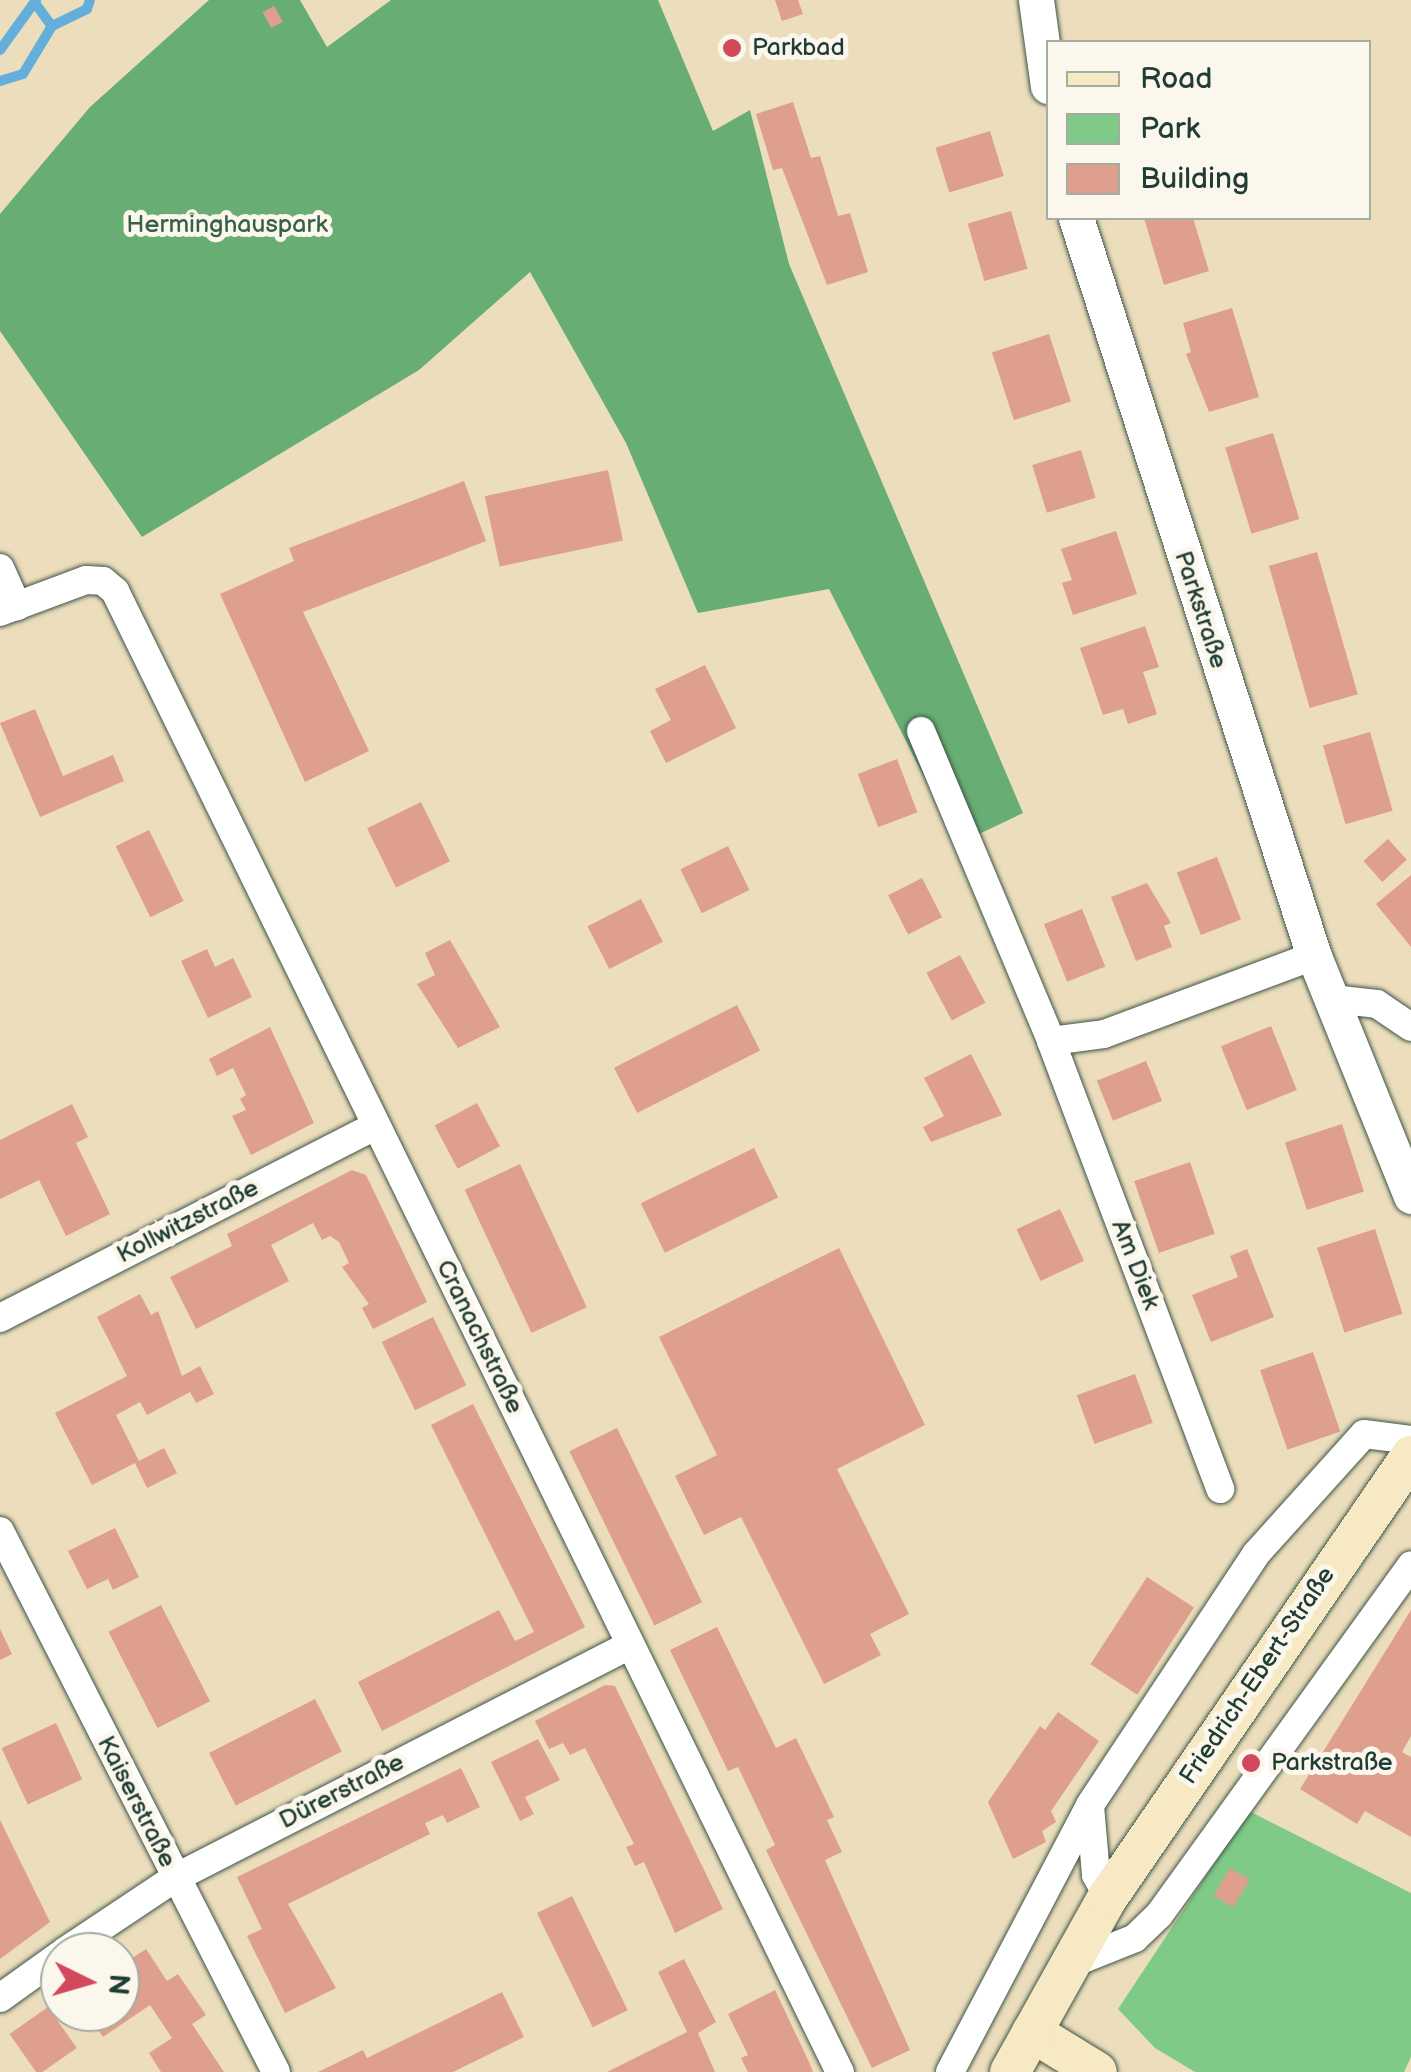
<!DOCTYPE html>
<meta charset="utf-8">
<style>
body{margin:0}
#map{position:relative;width:1411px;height:2072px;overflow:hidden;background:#ecdebc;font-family:"Balsamiq Sans",sans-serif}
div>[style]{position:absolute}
.green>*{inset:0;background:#80ca88}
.forest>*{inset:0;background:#68ae74}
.stream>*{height:10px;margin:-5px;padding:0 5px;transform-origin:5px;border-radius:5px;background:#64aedc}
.building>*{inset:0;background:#de9f8d;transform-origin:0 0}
.roads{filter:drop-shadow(0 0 2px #3e5548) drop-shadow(0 0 2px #3e5548)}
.minor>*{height:28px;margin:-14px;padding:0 14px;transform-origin:14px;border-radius:14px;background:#fff}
.tertiary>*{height:35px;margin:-17.5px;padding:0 17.5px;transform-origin:17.5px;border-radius:17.5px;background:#fff}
.secondary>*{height:40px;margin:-20px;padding:0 20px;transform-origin:20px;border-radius:20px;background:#f7e9c3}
.dots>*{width:28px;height:28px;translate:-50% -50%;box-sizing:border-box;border:5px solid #fbf7ec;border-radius:50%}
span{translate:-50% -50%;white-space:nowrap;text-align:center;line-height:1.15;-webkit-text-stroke:10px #fbf7ec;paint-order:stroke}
.poi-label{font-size:25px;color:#1f3d34}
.left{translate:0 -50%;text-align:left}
.park-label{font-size:25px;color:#376049}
.street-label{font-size:25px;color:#1f3d34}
.legend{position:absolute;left:1046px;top:40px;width:325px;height:180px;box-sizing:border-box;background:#fbf7ec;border:2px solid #a3ada2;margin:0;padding:12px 18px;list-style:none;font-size:30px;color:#1f3d34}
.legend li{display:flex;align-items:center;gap:20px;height:50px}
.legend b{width:50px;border:2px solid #a3ada2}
.north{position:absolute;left:40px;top:1932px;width:100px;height:100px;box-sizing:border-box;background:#fbf7ec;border:2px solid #a3ada2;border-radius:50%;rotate:95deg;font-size:28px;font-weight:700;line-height:40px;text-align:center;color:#1f3d34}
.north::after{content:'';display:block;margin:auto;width:35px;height:45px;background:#d1495b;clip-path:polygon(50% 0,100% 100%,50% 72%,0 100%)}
</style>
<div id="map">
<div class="green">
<div style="clip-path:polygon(1249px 1811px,1411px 1893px,1411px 2057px,1404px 2072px,1195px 2072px,1155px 2048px,1118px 2009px)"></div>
</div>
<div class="forest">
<div style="clip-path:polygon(209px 0,300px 0,327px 47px,391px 0,658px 0,713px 131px,750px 110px,789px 264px,1023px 813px,958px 844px,829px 589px,698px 613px,626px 443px,530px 272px,419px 370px,142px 537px,0 331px,0 214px,90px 107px)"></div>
</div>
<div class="stream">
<div style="left:35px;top:3px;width:29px;rotate:54deg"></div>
<div style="left:0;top:50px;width:62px;rotate:-54.2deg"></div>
<div style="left:0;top:81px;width:24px;rotate:-17deg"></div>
<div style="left:23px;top:74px;width:56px;rotate:-58.9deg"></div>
<div style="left:52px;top:26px;width:39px;rotate:-26deg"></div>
<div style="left:87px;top:9px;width:9px;rotate:-72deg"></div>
</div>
<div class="building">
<div style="clip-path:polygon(775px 0,798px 0,803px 14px,782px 21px)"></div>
<div style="left:274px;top:6px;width:18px;height:13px;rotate:61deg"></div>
<div style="clip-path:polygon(793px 102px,811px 158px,820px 156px,838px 216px,850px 213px,868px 272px,827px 285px,782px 168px,773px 170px,756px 114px)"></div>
<div style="left:990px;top:131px;width:47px;height:57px;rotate:73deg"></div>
<div style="left:1011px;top:211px;width:60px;height:45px;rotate:74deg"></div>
<div style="clip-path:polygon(1144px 218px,1193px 218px,1209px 271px,1164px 285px)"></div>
<div style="clip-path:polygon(1232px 308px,1259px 397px,1209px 412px,1186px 354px,1191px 352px,1183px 323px)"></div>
<div style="left:1049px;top:334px;width:71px;height:60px;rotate:72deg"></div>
<div style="left:1273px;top:433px;width:90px;height:50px;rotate:73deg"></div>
<div style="left:1081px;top:450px;width:50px;height:51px;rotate:73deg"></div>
<div style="left:608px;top:470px;width:72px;height:126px;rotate:78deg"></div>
<div style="clip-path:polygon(464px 481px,486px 541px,303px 612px,369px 751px,305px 782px,220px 594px,294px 561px,289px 548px)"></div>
<div style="clip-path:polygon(1116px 531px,1137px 594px,1073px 615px,1062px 583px,1072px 580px,1061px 549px)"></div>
<div style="left:1317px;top:552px;width:148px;height:50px;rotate:74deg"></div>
<div style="clip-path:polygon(1145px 626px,1159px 667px,1143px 672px,1157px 714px,1128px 724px,1123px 709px,1103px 715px,1080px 648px)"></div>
<div style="clip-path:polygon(705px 665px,736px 728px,666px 763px,650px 731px,671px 720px,655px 689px)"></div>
<div style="clip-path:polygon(35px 709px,63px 776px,113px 755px,124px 781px,40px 817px,0 723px)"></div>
<div style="left:1370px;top:732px;width:82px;height:49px;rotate:74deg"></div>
<div style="left:897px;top:759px;width:57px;height:42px;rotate:69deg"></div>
<div style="left:421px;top:802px;width:66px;height:60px;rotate:64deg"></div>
<div style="left:149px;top:830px;width:79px;height:37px;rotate:64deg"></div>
<div style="left:1388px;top:839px;width:28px;height:33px;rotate:48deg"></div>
<div style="left:728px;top:846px;width:49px;height:53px;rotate:64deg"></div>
<div style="left:1217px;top:857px;width:67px;height:43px;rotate:69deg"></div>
<div style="clip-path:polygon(1411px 875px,1411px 947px,1376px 904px)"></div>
<div style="left:922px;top:878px;width:44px;height:38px;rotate:63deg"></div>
<div style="clip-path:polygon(1147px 883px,1171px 923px,1164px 926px,1172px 947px,1136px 961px,1111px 897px)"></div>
<div style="left:641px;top:899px;width:48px;height:60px;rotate:63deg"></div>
<div style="left:1082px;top:909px;width:62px;height:41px;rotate:68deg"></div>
<div style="clip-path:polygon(450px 940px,500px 1027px,458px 1048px,417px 984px,435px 975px,425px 953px)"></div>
<div style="clip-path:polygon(207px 949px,215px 967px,233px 958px,252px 997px,208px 1018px,181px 961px)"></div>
<div style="left:960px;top:955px;width:54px;height:38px;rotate:62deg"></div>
<div style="left:737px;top:1005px;width:51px;height:138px;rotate:63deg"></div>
<div style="left:1271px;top:1026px;width:69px;height:54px;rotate:68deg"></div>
<div style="clip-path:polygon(270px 1027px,314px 1123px,251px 1155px,232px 1116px,246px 1110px,240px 1099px,246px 1095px,233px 1068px,217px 1076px,209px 1059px)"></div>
<div style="clip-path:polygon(971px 1054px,1002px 1115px,931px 1142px,923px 1127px,944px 1116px,924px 1078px)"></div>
<div style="left:1146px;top:1061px;width:43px;height:53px;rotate:68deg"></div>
<div style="left:477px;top:1103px;width:49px;height:48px;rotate:62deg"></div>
<div style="clip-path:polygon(72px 1104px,88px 1137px,76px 1143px,110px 1214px,66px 1236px,39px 1180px,0 1199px,0 1140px)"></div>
<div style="left:1342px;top:1124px;width:71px;height:60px;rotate:72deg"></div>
<div style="left:754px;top:1148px;width:55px;height:126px;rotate:64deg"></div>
<div style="left:1190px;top:1162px;width:76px;height:59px;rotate:71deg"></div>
<div style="left:520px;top:1164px;width:158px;height:61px;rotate:65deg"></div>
<div style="clip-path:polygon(352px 1170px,366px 1175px,427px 1302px,373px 1329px,362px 1308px,369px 1304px,342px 1267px,349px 1263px,339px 1242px,330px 1236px,322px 1240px,313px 1223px,271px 1245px,289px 1281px,196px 1329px,170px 1277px,232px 1246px,227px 1234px)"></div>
<div style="left:1060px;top:1209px;width:57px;height:48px;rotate:65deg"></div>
<div style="left:1375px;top:1229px;width:89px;height:61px;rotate:72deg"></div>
<div style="clip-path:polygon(839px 1248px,925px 1425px,837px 1469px,909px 1614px,870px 1634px,881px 1655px,824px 1684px,741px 1517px,704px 1535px,675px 1476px,717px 1455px,659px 1337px)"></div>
<div style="clip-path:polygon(1247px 1249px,1274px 1317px,1211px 1342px,1192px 1295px,1238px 1277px,1230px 1256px)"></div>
<div style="clip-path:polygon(140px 1294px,151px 1315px,158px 1311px,182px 1376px,200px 1366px,214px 1394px,196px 1403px,190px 1392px,147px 1415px,140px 1402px,116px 1415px,139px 1461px,164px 1448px,177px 1473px,147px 1488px,135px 1463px,92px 1485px,55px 1413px,127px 1376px,97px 1317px)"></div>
<div style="left:433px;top:1317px;width:76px;height:57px;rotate:64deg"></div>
<div style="left:1313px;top:1352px;width:84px;height:56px;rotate:71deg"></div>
<div style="left:1135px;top:1374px;width:52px;height:62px;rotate:70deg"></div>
<div style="clip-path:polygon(473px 1404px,585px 1627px,382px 1731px,358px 1682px,499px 1610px,515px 1641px,534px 1632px,431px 1425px)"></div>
<div style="left:617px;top:1428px;width:194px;height:53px;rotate:64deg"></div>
<div style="clip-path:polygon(115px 1528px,139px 1577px,113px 1590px,108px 1579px,87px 1589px,68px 1551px)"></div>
<div style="left:1147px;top:1577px;width:56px;height:104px;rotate:33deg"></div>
<div style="left:161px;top:1605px;width:108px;height:59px;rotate:63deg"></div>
<div style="clip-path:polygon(1411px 1610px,1411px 1736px,1402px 1752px,1411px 1757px,1411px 1837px,1365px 1811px,1357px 1824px,1300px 1789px)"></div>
<div style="clip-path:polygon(717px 1627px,776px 1748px,796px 1738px,834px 1817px,827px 1820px,842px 1852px,825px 1860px,910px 2050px,872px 2068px,766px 1850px,775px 1845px,738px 1767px,728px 1771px,670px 1650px)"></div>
<div style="clip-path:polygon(0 1629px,12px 1654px,0 1660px)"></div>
<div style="clip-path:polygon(605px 1685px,615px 1686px,723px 1909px,675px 1933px,644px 1862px,635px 1866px,626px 1847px,634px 1844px,585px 1748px,570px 1755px,563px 1743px,549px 1749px,535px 1721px)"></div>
<div style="left:315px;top:1699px;width:59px;height:119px;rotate:63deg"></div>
<div style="clip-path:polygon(1058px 1712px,1099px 1741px,1051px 1811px,1056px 1822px,1042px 1831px,1046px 1842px,1013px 1859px,988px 1802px,1040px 1726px,1045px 1730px)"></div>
<div style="left:56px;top:1723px;width:62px;height:60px;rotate:65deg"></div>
<div style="clip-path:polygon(538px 1739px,560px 1780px,525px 1797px,534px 1814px,520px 1821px,491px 1762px)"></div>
<div style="clip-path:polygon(461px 1768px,480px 1807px,447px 1823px,443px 1815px,425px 1823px,430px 1834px,288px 1904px,336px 1988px,285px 2013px,247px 1936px,262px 1929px,237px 1877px)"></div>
<div style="clip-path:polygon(0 1820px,50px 1922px,0 1959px)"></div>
<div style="left:1230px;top:1868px;width:23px;height:32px;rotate:31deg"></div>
<div style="left:572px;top:1896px;width:127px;height:39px;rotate:64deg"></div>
<div style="clip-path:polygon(146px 1949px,167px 1981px,178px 1974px,206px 2015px,192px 2024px,224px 2072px,161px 2072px,149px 2053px,172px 2038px,150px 2005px,103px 2037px,87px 2012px,120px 2012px,120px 1966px)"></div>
<div style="clip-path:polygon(684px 1959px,716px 2022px,698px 2033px,715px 2072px,607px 2072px,687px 2032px,658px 1972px)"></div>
<div style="clip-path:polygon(775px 1990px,809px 2062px,813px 2072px,748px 2072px,741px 2058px,748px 2055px,728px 2014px)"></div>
<div style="clip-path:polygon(502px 1992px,524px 2037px,453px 2072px,318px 2072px,363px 2050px,367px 2058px)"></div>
<div style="left:48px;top:2007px;width:50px;height:47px;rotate:55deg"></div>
</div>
<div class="roads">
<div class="minor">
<div style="left:0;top:568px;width:42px;rotate:65.9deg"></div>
<div style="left:0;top:612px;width:92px;rotate:-20.4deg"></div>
<div style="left:86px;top:580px;width:17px;rotate:3deg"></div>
<div style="left:103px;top:581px;width:16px;rotate:40deg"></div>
<div style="left:115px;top:591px;width:1649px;rotate:63.92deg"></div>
<div style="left:921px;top:731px;width:336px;rotate:67.2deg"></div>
<div style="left:1051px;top:1041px;width:479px;rotate:69.3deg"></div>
<div style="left:1332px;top:999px;width:45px;rotate:6.3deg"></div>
<div style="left:1377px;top:1004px;width:41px;rotate:34.1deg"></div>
<div style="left:1051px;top:1041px;width:53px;rotate:-7.5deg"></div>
<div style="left:1104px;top:1034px;width:224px;rotate:-20.4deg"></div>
<div style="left:0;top:1318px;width:422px;rotate:-27.1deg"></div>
<div style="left:0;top:1531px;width:607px;rotate:62.97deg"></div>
<div style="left:1090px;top:1806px;width:69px;rotate:85deg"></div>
<div style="left:1096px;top:1875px;width:25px;rotate:61deg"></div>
<div style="left:64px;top:1952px;width:133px;rotate:-33.7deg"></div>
<div style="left:175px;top:1878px;width:509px;rotate:-27.12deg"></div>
<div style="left:1068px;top:1965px;width:72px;rotate:-21.9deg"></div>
<div style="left:1135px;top:1938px;width:33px;rotate:-44deg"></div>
<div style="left:1159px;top:1915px;width:431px;rotate:-54.2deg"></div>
<div style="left:0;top:1998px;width:74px;rotate:-35.6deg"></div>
<div style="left:950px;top:2072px;width:301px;rotate:-62.3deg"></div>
<div style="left:1090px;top:1805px;width:301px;rotate:-56.5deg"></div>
<div style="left:1256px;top:1554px;width:161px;rotate:-48deg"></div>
<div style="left:1364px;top:1434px;width:47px;rotate:7.3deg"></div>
</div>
<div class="tertiary">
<div style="left:1036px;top:0;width:87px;rotate:82.1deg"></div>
<div style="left:1076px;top:218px;width:775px;rotate:72.13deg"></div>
<div style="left:1314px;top:956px;width:259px;rotate:68deg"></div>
</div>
<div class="secondary">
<div style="left:1032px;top:2032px;width:76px;rotate:31.6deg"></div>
<div style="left:1010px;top:2072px;width:201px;rotate:-60.8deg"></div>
<div style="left:1108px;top:1897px;width:535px;rotate:-55.51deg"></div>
</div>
</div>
<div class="dots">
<div style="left:732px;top:48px;background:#d1495b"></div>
<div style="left:1251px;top:1763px;background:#d1495b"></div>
</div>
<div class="poi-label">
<span class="left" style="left:752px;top:48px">Parkbad</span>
<span class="left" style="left:1271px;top:1763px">Parkstraße</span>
</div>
<div class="park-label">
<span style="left:227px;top:225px">Herminghauspark</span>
</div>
<div class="street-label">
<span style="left:1200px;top:610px;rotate:72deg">Parkstraße</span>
<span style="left:188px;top:1222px;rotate:-27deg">Kollwitzstraße</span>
<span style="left:1135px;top:1265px;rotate:69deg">Am Diek</span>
<span style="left:479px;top:1337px;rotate:64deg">Cranachstraße</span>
<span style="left:1258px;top:1676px;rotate:-56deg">Friedrich-Ebert-Straße</span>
<span style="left:342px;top:1792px;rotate:-27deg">Dürerstraße</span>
<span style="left:136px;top:1802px;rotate:63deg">Kaiserstraße</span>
</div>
<ul class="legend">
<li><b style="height:12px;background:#f7e9c3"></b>Road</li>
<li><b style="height:28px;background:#80ca88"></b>Park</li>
<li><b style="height:28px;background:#de9f8d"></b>Building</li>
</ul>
<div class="north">N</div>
</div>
